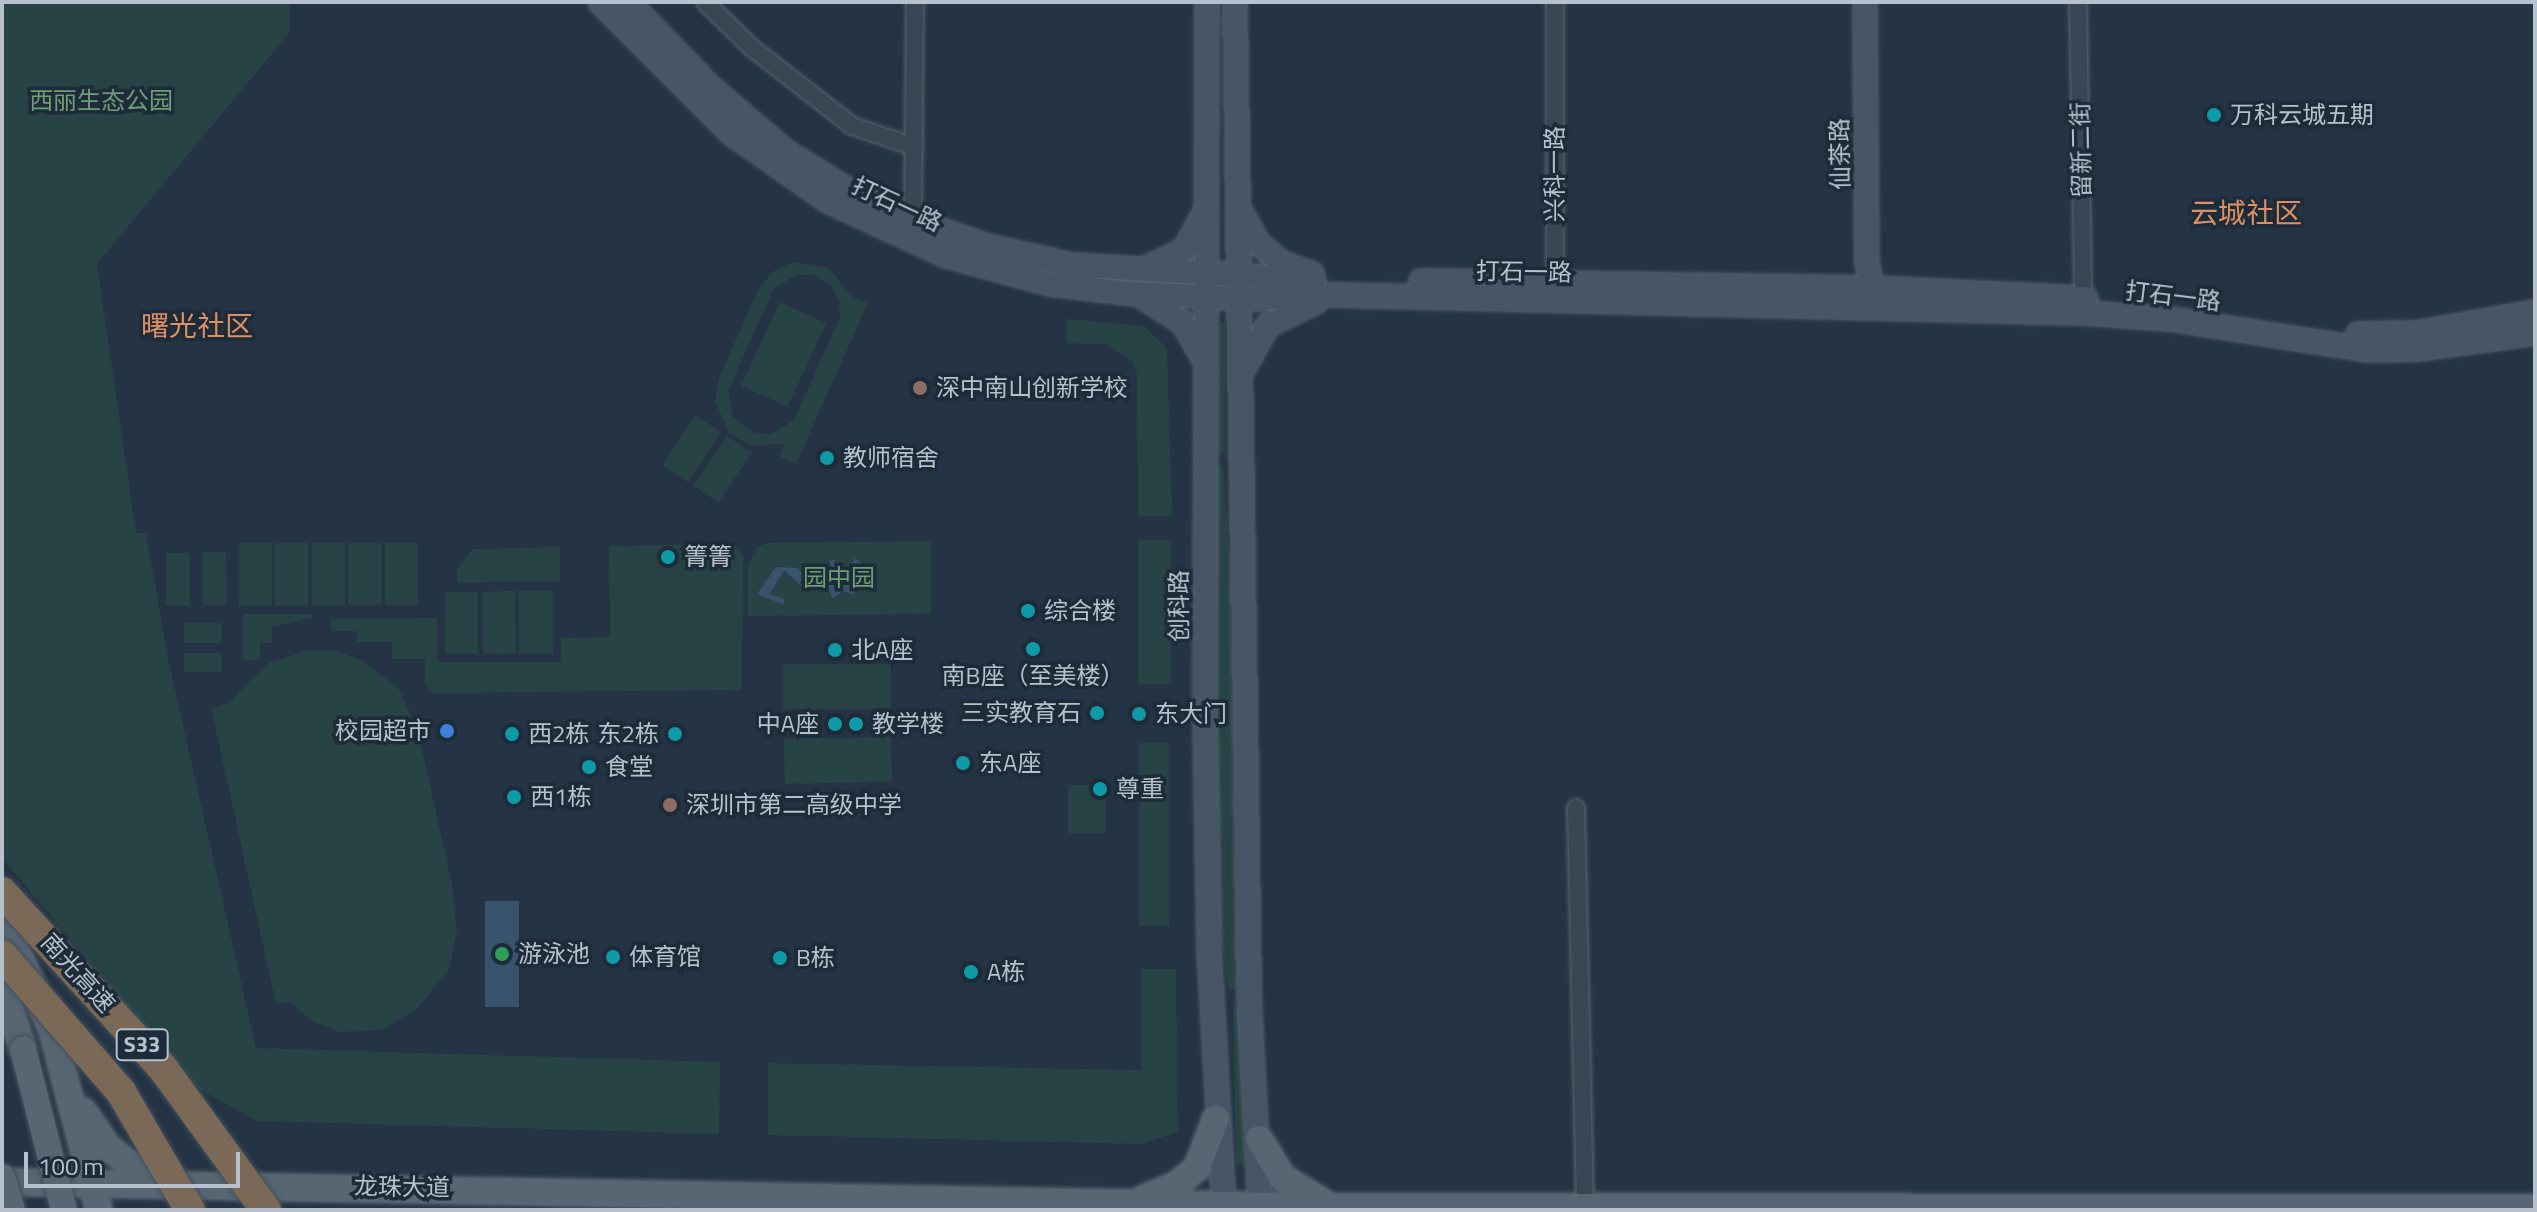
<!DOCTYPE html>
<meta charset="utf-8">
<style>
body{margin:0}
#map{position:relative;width:2537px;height:1212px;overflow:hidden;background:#253444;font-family:"Titillium Web","Noto Sans SC",sans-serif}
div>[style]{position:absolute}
.green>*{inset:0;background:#274345;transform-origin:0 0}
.water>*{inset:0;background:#3a536d;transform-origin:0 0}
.roads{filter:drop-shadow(0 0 2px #586471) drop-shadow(0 0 2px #586471)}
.street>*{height:16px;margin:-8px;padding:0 8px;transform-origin:8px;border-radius:8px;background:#3a4653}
.secondary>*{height:22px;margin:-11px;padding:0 11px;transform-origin:11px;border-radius:11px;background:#485566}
.primary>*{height:26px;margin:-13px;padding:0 13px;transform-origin:13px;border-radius:13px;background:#586573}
.bridges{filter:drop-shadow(0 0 2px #434f5d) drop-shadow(0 0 2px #434f5d)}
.primary-bridge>*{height:26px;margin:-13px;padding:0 13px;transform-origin:13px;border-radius:13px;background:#586573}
.highway-bridge>*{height:30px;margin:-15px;padding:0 15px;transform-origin:15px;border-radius:15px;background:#7a6956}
.dots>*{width:22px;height:22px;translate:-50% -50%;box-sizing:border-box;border:4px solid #1e2b39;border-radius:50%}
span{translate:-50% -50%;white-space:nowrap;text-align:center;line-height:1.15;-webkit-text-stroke:7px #1e2b39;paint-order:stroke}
.shield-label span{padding:2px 6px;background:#1e2b39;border:2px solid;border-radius:6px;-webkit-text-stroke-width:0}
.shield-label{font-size:22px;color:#b7c1cd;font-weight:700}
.park-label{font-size:24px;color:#6d9f75}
.poi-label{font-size:24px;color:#b7c1cd}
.left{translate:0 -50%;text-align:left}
.right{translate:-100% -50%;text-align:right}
.street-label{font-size:24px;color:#b7c1cd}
.quarter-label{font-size:28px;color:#dc9063}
.frame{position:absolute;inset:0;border:4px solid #b7c1cd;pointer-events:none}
.scale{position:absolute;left:24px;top:1152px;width:216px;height:36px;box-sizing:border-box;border:4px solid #b7c1cd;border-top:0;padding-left:10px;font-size:24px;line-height:28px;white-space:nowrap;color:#b7c1cd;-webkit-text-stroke:6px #1e2b39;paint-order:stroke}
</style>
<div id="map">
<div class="green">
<div style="clip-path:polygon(2px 2px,290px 2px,290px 32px,97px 264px,136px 533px,146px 533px,167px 654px,256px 1048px,720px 1062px,719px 1134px,257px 1121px,195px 1087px,2px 858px)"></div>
<div style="clip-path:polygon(evenodd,794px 262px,829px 268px,851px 296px,868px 303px,796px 464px,779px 457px,784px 444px,750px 445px,729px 433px,715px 401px,719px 378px,758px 290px,772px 272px,794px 262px,797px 275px,814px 275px,830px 285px,839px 300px,840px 317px,794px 420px,772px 434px,754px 433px,733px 417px,728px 391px,774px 288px,797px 275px)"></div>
<div style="left:780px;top:302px;width:51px;height:92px;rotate:25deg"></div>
<div style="clip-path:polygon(1067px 319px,1144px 326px,1167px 348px,1172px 516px,1138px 516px,1137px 374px,1133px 362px,1105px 344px,1066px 343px)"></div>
<div style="left:1218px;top:322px;width:7px;height:131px"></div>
<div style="left:695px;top:415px;width:31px;height:60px;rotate:33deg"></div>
<div style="left:727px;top:436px;width:30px;height:60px;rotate:34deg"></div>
<div style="clip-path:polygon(1214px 465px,1223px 465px,1230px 566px,1236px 990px,1229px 990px,1220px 930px)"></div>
<div style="left:1171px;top:540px;width:144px;height:33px;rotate:90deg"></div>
<div style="clip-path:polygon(931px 541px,931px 614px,748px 616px,748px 565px,756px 548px,766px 543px)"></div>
<div style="left:239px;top:543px;width:33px;height:63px"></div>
<div style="left:275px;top:543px;width:33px;height:63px"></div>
<div style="left:312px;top:543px;width:33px;height:63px"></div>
<div style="left:348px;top:543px;width:34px;height:62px"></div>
<div style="left:385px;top:543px;width:33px;height:62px"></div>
<div style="clip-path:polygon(733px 544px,743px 555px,742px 690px,433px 693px,425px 684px,425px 659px,392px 659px,392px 642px,357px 642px,357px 631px,331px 631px,331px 619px,437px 618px,438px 662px,561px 662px,561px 638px,610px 637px,609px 546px)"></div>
<div style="clip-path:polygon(560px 547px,560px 581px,457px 583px,457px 570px,472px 549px)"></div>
<div style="left:226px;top:552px;width:53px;height:24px;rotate:89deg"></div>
<div style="left:166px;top:553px;width:24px;height:53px"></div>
<div style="left:515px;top:591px;width:63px;height:33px;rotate:89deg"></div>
<div style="left:519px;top:591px;width:34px;height:63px"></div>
<div style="left:445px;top:592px;width:33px;height:62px"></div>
<div style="clip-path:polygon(243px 614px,312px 614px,312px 618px,272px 627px,272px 643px,260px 643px,260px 660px,243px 660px)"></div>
<div style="left:222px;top:623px;width:20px;height:38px;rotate:90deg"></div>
<div style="clip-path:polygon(309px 650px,335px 651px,362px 660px,399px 689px,418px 732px,452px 884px,457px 931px,449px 970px,416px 1010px,382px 1030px,340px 1032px,312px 1021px,289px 1002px,276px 1004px,211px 708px,229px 703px,268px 663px)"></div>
<div style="left:184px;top:653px;width:38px;height:19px"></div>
<div style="left:891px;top:664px;width:45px;height:108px;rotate:90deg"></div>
<div style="left:891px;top:737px;width:45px;height:107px;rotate:89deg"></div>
<div style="left:1139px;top:743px;width:30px;height:183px"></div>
<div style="left:1068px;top:785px;width:38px;height:48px"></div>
<div style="clip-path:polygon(1141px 969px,1176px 969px,1178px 1132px,1141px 1144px,768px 1135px,768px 1063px,1141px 1070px)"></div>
<div style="clip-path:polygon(1233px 1007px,1240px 1007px,1245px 1165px,1236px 1165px)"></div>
</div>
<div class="water">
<div style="clip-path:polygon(855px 558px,862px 564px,854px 595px,843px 591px,833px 599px,827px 586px,802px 587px,784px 570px,770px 594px,784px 599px,784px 605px,757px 594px,776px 567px,798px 568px,806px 579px,818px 576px,832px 584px,835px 574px,829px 561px,834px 559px,837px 571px,845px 574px)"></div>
<div style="left:485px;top:901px;width:34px;height:106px"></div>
</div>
<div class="roads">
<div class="street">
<div style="left:705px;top:2px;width:64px;rotate:44.4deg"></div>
<div style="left:751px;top:47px;width:128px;rotate:38deg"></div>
<div style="left:852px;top:126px;width:66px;rotate:18.4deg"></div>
<div style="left:2078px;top:2px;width:295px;rotate:89deg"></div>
<div style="left:913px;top:220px;width:218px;rotate:-89.5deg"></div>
<div style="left:1545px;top:285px;width:10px;rotate:-17deg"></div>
<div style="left:1555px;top:282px;width:280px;rotate:-90deg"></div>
<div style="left:1576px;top:808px;width:397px;rotate:88.7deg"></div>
</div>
<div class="secondary">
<div style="left:600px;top:2px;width:185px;rotate:45deg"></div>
<div style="left:731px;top:133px;width:118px;rotate:35deg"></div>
<div style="left:828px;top:201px;width:131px;rotate:24.8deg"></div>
<div style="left:947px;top:256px;width:108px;rotate:15.1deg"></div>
<div style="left:1051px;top:284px;width:77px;rotate:6.8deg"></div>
<div style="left:1127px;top:293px;width:134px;rotate:2.6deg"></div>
<div style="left:1261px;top:299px;width:35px;rotate:-8deg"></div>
<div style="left:1296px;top:294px;width:790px;rotate:1.38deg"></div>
<div style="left:2086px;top:313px;width:84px;rotate:4.1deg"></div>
<div style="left:2170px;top:319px;width:200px;rotate:8.9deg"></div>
<div style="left:2368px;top:350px;width:49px;rotate:-1.2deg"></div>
<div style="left:2417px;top:349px;width:119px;rotate:-7.7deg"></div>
<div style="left:628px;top:2px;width:120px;rotate:46deg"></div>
<div style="left:711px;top:88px;width:97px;rotate:40.4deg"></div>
<div style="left:785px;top:151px;width:78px;rotate:31.8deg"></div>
<div style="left:851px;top:192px;width:68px;rotate:24.3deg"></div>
<div style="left:913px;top:220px;width:78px;rotate:19.4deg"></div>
<div style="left:987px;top:246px;width:86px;rotate:12.7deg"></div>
<div style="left:1071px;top:265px;width:243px;rotate:3.5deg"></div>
<div style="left:1207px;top:2px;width:711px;rotate:90.16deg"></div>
<div style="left:1205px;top:713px;width:236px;rotate:89deg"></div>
<div style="left:1209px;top:949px;width:261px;rotate:86.7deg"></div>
<div style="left:1235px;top:2px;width:995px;rotate:89.19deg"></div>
<div style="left:1249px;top:997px;width:213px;rotate:87deg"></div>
<div style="left:1865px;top:2px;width:259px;rotate:89.6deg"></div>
<div style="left:1867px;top:261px;width:39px;rotate:81deg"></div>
<div style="left:1239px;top:209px;width:40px;rotate:60.3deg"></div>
<div style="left:1259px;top:244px;width:30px;rotate:40deg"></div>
<div style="left:1282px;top:263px;width:32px;rotate:20deg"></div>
<div style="left:1145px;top:269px;width:43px;rotate:-26deg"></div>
<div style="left:1184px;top:250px;width:46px;rotate:-61.2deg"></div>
<div style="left:1421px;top:281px;width:450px;rotate:0.9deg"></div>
<div style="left:1871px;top:288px;width:215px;rotate:2.7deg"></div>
<div style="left:1144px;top:298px;width:46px;rotate:32.7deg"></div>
<div style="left:1183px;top:323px;width:38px;rotate:60deg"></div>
<div style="left:2358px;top:334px;width:58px;rotate:-1deg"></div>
<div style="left:2416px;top:333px;width:121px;rotate:-10deg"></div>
<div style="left:1244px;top:368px;width:49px;rotate:-60.8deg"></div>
<div style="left:1268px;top:325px;width:53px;rotate:-25.6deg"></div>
</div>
<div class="primary">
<div style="left:2px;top:918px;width:123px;rotate:65.9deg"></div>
<div style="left:52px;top:1030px;width:186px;rotate:75.4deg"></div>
<div style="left:2px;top:986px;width:66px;rotate:71.6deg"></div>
<div style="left:83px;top:1111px;width:44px;rotate:55.2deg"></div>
<div style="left:108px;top:1147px;width:36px;rotate:38deg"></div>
<div style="left:136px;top:1169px;width:26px;rotate:21deg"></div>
<div style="left:1259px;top:1139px;width:46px;rotate:58.4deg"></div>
<div style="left:1283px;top:1178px;width:52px;rotate:31deg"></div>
<div style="left:2px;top:1182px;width:1323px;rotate:1.08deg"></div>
<div style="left:1325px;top:1207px;width:1210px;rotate:0.05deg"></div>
<div style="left:1143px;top:1199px;width:36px;rotate:-23deg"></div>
<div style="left:1176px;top:1185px;width:27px;rotate:-39deg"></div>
<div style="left:1197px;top:1168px;width:53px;rotate:-69.2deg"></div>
</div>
</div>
<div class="bridges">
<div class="primary-bridge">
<div style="left:23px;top:1049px;width:166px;rotate:75.7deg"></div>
<div style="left:2px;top:1177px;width:34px;rotate:73deg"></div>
</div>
<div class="highway-bridge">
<div style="left:2px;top:892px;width:237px;rotate:47.6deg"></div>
<div style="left:162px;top:1067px;width:177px;rotate:54deg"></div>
<div style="left:2px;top:955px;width:181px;rotate:49deg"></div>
<div style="left:121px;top:1092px;width:137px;rotate:59.7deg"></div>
</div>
</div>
<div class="dots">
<div style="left:2214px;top:115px;background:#0f9aa8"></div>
<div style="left:920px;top:388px;background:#8d6e63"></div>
<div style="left:827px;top:458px;background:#0f9aa8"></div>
<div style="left:668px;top:557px;background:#0f9aa8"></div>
<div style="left:1028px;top:611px;background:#0f9aa8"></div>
<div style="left:1033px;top:649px;background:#0f9aa8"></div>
<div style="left:835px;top:650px;background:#0f9aa8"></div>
<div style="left:1097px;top:713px;background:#0f9aa8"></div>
<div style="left:1139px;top:714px;background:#0f9aa8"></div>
<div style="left:835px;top:724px;background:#0f9aa8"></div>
<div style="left:856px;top:724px;background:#0f9aa8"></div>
<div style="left:447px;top:731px;background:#3f7fe0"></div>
<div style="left:512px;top:734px;background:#0f9aa8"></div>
<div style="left:675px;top:734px;background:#0f9aa8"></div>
<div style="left:963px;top:763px;background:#0f9aa8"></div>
<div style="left:589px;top:767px;background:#0f9aa8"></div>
<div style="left:1100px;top:789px;background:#0f9aa8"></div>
<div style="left:514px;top:797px;background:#0f9aa8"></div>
<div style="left:670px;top:805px;background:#8d6e63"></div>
<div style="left:502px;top:954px;background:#2e9e5b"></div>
<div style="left:613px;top:957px;background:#0f9aa8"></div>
<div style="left:780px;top:958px;background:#0f9aa8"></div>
<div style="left:971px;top:972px;background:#0f9aa8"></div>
</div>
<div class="shield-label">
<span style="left:142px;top:1045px">S33</span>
</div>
<div class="park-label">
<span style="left:101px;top:101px">西丽生态公园</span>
<span style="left:839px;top:578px">园中园</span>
</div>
<div class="poi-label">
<span class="left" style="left:2230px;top:115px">万科云城五期</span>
<span class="left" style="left:936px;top:388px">深中南山创新学校</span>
<span class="left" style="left:843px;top:458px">教师宿舍</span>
<span class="left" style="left:684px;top:557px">箐箐</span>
<span class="left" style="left:1044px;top:611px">综合楼</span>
<span class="left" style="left:851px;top:650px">北A座</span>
<span style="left:1033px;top:676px">南B座（至美楼）</span>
<span class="right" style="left:1081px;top:713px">三实教育石</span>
<span class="left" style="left:1155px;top:714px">东大门</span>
<span class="right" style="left:819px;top:724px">中A座</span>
<span class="left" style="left:872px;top:724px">教学楼</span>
<span class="right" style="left:431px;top:731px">校园超市</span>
<span class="left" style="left:528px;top:734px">西2栋</span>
<span class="right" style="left:659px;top:734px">东2栋</span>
<span class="left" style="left:979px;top:763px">东A座</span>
<span class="left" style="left:605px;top:767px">食堂</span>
<span class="left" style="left:1116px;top:789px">尊重</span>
<span class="left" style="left:530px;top:797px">西1栋</span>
<span class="left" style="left:686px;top:805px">深圳市第二高级中学</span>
<span class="left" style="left:518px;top:954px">游泳池</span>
<span class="left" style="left:629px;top:957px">体育馆</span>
<span class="left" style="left:796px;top:958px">B栋</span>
<span class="left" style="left:987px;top:972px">A栋</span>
</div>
<div class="street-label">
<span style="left:2081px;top:150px;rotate:-91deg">留新二街</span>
<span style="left:1840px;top:154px;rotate:-91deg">仙茶路</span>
<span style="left:1555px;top:174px;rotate:-90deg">兴科一路</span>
<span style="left:897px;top:204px;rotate:25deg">打石一路</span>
<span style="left:1524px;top:272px;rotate:1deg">打石一路</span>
<span style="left:2173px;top:296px;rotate:7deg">打石一路</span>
<span style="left:1179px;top:606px;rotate:-90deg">创科路</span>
<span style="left:78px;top:973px;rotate:48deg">南光高速</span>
<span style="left:402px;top:1187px;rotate:1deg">龙珠大道</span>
</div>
<div class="quarter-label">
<span style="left:2246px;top:213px">云城社区</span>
<span style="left:197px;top:326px">曙光社区</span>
</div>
<div class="frame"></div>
<div class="scale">100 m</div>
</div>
